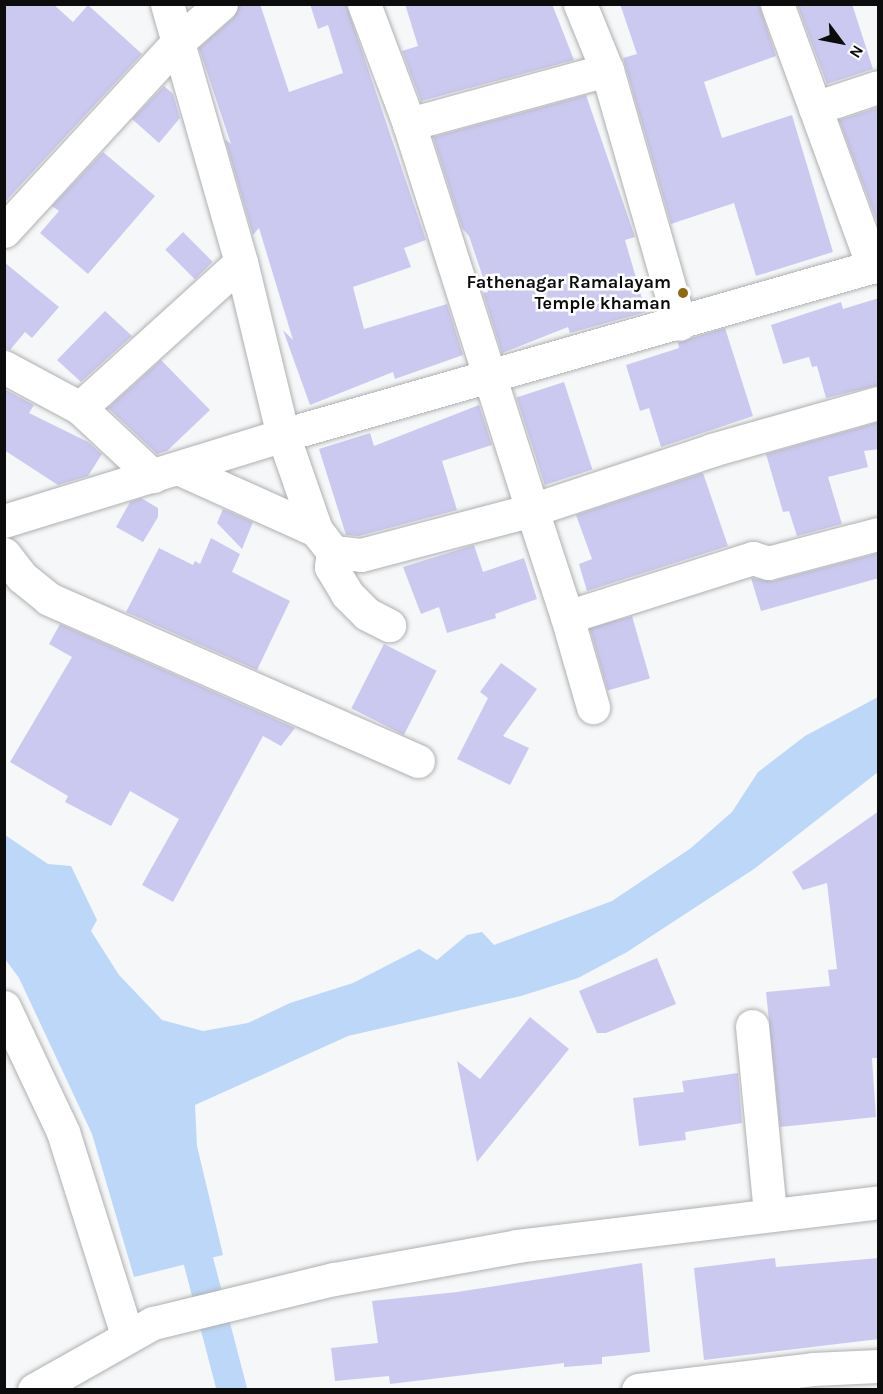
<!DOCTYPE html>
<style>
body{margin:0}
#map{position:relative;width:883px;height:1394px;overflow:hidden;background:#f6f7f8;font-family:Karla,sans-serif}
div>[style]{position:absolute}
.water>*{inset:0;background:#bcd7f7}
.canal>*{height:30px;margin:-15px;padding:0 15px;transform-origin:15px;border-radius:15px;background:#bcd7f7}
.building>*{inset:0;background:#ccc9f0;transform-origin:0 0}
.roads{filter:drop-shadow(0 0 2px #afb0b1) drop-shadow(0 0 2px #afb0b1)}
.minor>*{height:33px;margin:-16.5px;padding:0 16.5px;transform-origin:16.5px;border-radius:16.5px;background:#fff}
.major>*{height:33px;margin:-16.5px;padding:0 16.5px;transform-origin:16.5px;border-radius:16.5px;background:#fff}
.dots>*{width:16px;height:16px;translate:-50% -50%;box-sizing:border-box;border:3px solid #fff;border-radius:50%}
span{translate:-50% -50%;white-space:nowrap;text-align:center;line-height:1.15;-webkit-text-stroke:5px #fff;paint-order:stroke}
.poi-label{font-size:18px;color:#0c0c0c;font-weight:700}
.right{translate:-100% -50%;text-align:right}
.frame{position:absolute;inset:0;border:6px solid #0c0c0c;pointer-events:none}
.north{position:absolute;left:811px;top:12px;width:60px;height:60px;-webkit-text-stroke:4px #fff;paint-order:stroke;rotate:122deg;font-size:16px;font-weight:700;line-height:24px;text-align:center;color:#0c0c0c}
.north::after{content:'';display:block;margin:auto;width:21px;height:27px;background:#0c0c0c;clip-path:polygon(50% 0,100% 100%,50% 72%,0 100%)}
</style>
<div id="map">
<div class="water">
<div style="clip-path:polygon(878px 697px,878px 772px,754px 869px,627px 952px,578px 978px,521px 996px,348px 1036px,195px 1105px,197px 1146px,223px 1255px,134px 1277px,92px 1134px,19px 978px,5px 959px,5px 835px,48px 864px,71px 866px,97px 920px,91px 931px,119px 975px,162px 1020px,203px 1031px,248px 1023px,290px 1003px,353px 983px,419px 949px,437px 960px,467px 935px,482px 932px,494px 945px,612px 901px,691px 848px,732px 812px,758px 772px,805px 736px)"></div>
</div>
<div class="canal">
<div style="left:188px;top:1221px;width:175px;rotate:75.4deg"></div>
</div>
<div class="building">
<div style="clip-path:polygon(4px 4px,53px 4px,73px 22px,88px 5px,142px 54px,4px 203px)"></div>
<div style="clip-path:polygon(239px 4px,260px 4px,289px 92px,343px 73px,328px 25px,318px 29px,310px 4px,346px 4px,426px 240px,404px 248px,411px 267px,353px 287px,364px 329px,447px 304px,463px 355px,395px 379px,393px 372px,310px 405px,283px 330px,293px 340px,259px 228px,253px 235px,225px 139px,231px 144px,199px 48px,233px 18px)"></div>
<div style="clip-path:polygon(405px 4px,552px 4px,574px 60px,421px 101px,402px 51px,418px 46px)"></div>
<div style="clip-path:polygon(620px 4px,759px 4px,776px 56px,704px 82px,722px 138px,792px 115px,833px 252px,756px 276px,734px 203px,671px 224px,623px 58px,637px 54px)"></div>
<div style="clip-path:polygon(797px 4px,852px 4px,873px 69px,827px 84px)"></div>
<div style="clip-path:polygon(164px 86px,173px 94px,180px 118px,159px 143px,132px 119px)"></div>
<div style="clip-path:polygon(586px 95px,635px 237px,625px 240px,646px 312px,570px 333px,568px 327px,502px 353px,483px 293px,488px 292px,469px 236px,462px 228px,433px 137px)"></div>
<div style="clip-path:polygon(879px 107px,879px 227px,839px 120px)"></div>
<div style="clip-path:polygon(103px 152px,155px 196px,88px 274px,40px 233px,59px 211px,52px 206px)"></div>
<div style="left:183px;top:232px;width:42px;height:25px;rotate:45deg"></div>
<div style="clip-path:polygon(4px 262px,59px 307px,32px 338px,25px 332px,10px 350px,4px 348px)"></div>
<div style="clip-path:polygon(879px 298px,879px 385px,826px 398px,817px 366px,812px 367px,809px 357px,783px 364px,771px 325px,841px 302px,843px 309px)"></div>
<div style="clip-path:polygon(105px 311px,132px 336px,81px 382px,57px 360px)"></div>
<div style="clip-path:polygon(725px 328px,753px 416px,661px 447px,649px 408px,640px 411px,626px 365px,679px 348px,678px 342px)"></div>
<div style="clip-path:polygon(161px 360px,210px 410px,167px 451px,157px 454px,108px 408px)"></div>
<div style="left:564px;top:382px;width:92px;height:50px;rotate:72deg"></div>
<div style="clip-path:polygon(4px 389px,34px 405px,29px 413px,88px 442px,102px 454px,88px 476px,58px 485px,4px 450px)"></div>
<div style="clip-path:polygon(479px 405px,492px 445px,442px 461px,457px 510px,359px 536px,346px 535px,319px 449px,370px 433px,374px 446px)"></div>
<div style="clip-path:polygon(879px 422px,879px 449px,864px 451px,868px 467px,828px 477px,842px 524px,797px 536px,789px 511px,783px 512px,766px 454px)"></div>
<div style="clip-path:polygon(703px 473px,728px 546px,587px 591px,579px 564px,592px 559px,576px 515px)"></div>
<div style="clip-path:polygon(141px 498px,158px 508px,158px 517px,143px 542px,116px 527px,130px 502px)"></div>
<div style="clip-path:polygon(223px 509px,253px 522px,242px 549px,217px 523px)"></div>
<div style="clip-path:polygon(211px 538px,240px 554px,232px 572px,290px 601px,257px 670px,126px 612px,159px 548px,193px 565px,195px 561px,200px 564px)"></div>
<div style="clip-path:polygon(474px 545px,483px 572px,524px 558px,537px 599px,495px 614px,496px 618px,447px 633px,439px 607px,421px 614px,403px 567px)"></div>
<div style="clip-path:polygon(879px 553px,879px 578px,761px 611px,751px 578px,773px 581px)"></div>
<div style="left:632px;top:616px;width:65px;height:44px;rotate:74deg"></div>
<div style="clip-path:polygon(60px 624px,295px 728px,281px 746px,263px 736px,173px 902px,142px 885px,179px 819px,130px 791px,111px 826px,65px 802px,68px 796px,10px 762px,72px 657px,49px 644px)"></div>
<div style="left:384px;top:644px;width:59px;height:72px;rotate:27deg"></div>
<div style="clip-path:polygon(501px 663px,537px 689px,503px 736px,529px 748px,510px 785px,457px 759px,488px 698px,480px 692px)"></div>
<div style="clip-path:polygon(879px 811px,879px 1058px,872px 1058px,876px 1117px,780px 1127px,766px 992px,830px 986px,828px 970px,837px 969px,827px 883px,803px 890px,792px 872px)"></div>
<div style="clip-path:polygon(657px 958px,676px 1004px,606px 1033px,597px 1033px,579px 991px)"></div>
<div style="clip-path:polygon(530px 1017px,569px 1049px,477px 1162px,457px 1061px,480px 1079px)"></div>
<div style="clip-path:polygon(738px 1073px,742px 1123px,685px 1132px,686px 1140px,639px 1146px,633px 1098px,684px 1092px,682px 1081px)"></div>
<div style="clip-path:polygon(775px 1258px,776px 1267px,879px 1258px,879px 1339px,704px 1360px,694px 1268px)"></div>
<div style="clip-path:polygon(642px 1263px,650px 1352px,602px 1357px,602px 1364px,564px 1367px,564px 1363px,390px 1384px,389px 1376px,335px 1381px,331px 1348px,378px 1343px,372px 1301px,457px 1292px)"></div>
</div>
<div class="roads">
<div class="minor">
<div style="left:167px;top:4px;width:268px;rotate:74deg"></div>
<div style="left:241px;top:262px;width:178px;rotate:76.4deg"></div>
<div style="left:283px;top:435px;width:101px;rotate:70.8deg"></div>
<div style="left:316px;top:530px;width:28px;rotate:52deg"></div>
<div style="left:333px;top:552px;width:28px;rotate:6deg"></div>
<div style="left:361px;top:555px;width:177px;rotate:-14.7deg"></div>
<div style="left:532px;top:510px;width:113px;rotate:71.9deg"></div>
<div style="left:567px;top:617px;width:195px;rotate:-17.6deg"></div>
<div style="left:753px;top:558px;width:16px;rotate:18deg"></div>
<div style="left:768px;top:563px;width:114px;rotate:-14.8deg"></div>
<div style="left:364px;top:4px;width:128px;rotate:69.4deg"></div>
<div style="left:409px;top:124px;width:405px;rotate:72.3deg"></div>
<div style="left:532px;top:510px;width:190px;rotate:-18.4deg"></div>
<div style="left:712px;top:450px;width:173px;rotate:-15.8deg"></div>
<div style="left:580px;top:4px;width:71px;rotate:67.8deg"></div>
<div style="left:607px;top:70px;width:264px;rotate:74deg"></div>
<div style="left:777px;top:4px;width:280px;rotate:69.9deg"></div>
<div style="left:815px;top:108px;width:66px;rotate:-18.4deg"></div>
<div style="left:409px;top:124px;width:205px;rotate:-15.3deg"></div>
<div style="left:4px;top:231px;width:258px;rotate:-47.4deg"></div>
<div style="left:179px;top:41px;width:56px;rotate:-41.4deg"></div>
<div style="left:4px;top:367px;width:86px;rotate:28.3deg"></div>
<div style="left:80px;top:408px;width:100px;rotate:43deg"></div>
<div style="left:80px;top:408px;width:217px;rotate:-42.2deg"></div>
<div style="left:180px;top:469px;width:149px;rotate:24.2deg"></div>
<div style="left:4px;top:521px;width:292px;rotate:-17.1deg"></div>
<div style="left:283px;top:435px;width:619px;rotate:-15.95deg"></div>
<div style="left:333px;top:552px;width:15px;rotate:98deg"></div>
<div style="left:331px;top:567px;width:31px;rotate:59deg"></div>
<div style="left:347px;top:594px;width:28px;rotate:45deg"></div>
<div style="left:367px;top:614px;width:25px;rotate:27deg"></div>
<div style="left:4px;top:554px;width:29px;rotate:52deg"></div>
<div style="left:22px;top:577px;width:35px;rotate:39deg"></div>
<div style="left:49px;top:599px;width:403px;rotate:23.7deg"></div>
<div style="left:567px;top:617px;width:94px;rotate:73.9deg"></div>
<div style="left:4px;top:1007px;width:138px;rotate:64.7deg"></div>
<div style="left:63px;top:1132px;width:213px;rotate:72.5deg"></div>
<div style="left:752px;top:1026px;width:189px;rotate:84.5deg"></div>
<div style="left:638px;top:1390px;width:176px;rotate:-6.8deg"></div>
<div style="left:813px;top:1369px;width:65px;rotate:-2.6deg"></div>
</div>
<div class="major">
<div style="left:34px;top:1390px;width:137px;rotate:-29.4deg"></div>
<div style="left:153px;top:1323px;width:186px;rotate:-13.7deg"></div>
<div style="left:334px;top:1279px;width:186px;rotate:-10.2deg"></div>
<div style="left:517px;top:1246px;width:364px;rotate:-6.9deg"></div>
</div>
</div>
<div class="dots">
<div style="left:683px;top:293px;background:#90680f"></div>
</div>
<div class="poi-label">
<span class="right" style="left:671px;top:293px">Fathenagar Ramalayam<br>Temple khaman</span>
</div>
<div class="frame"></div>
<div class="north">N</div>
</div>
